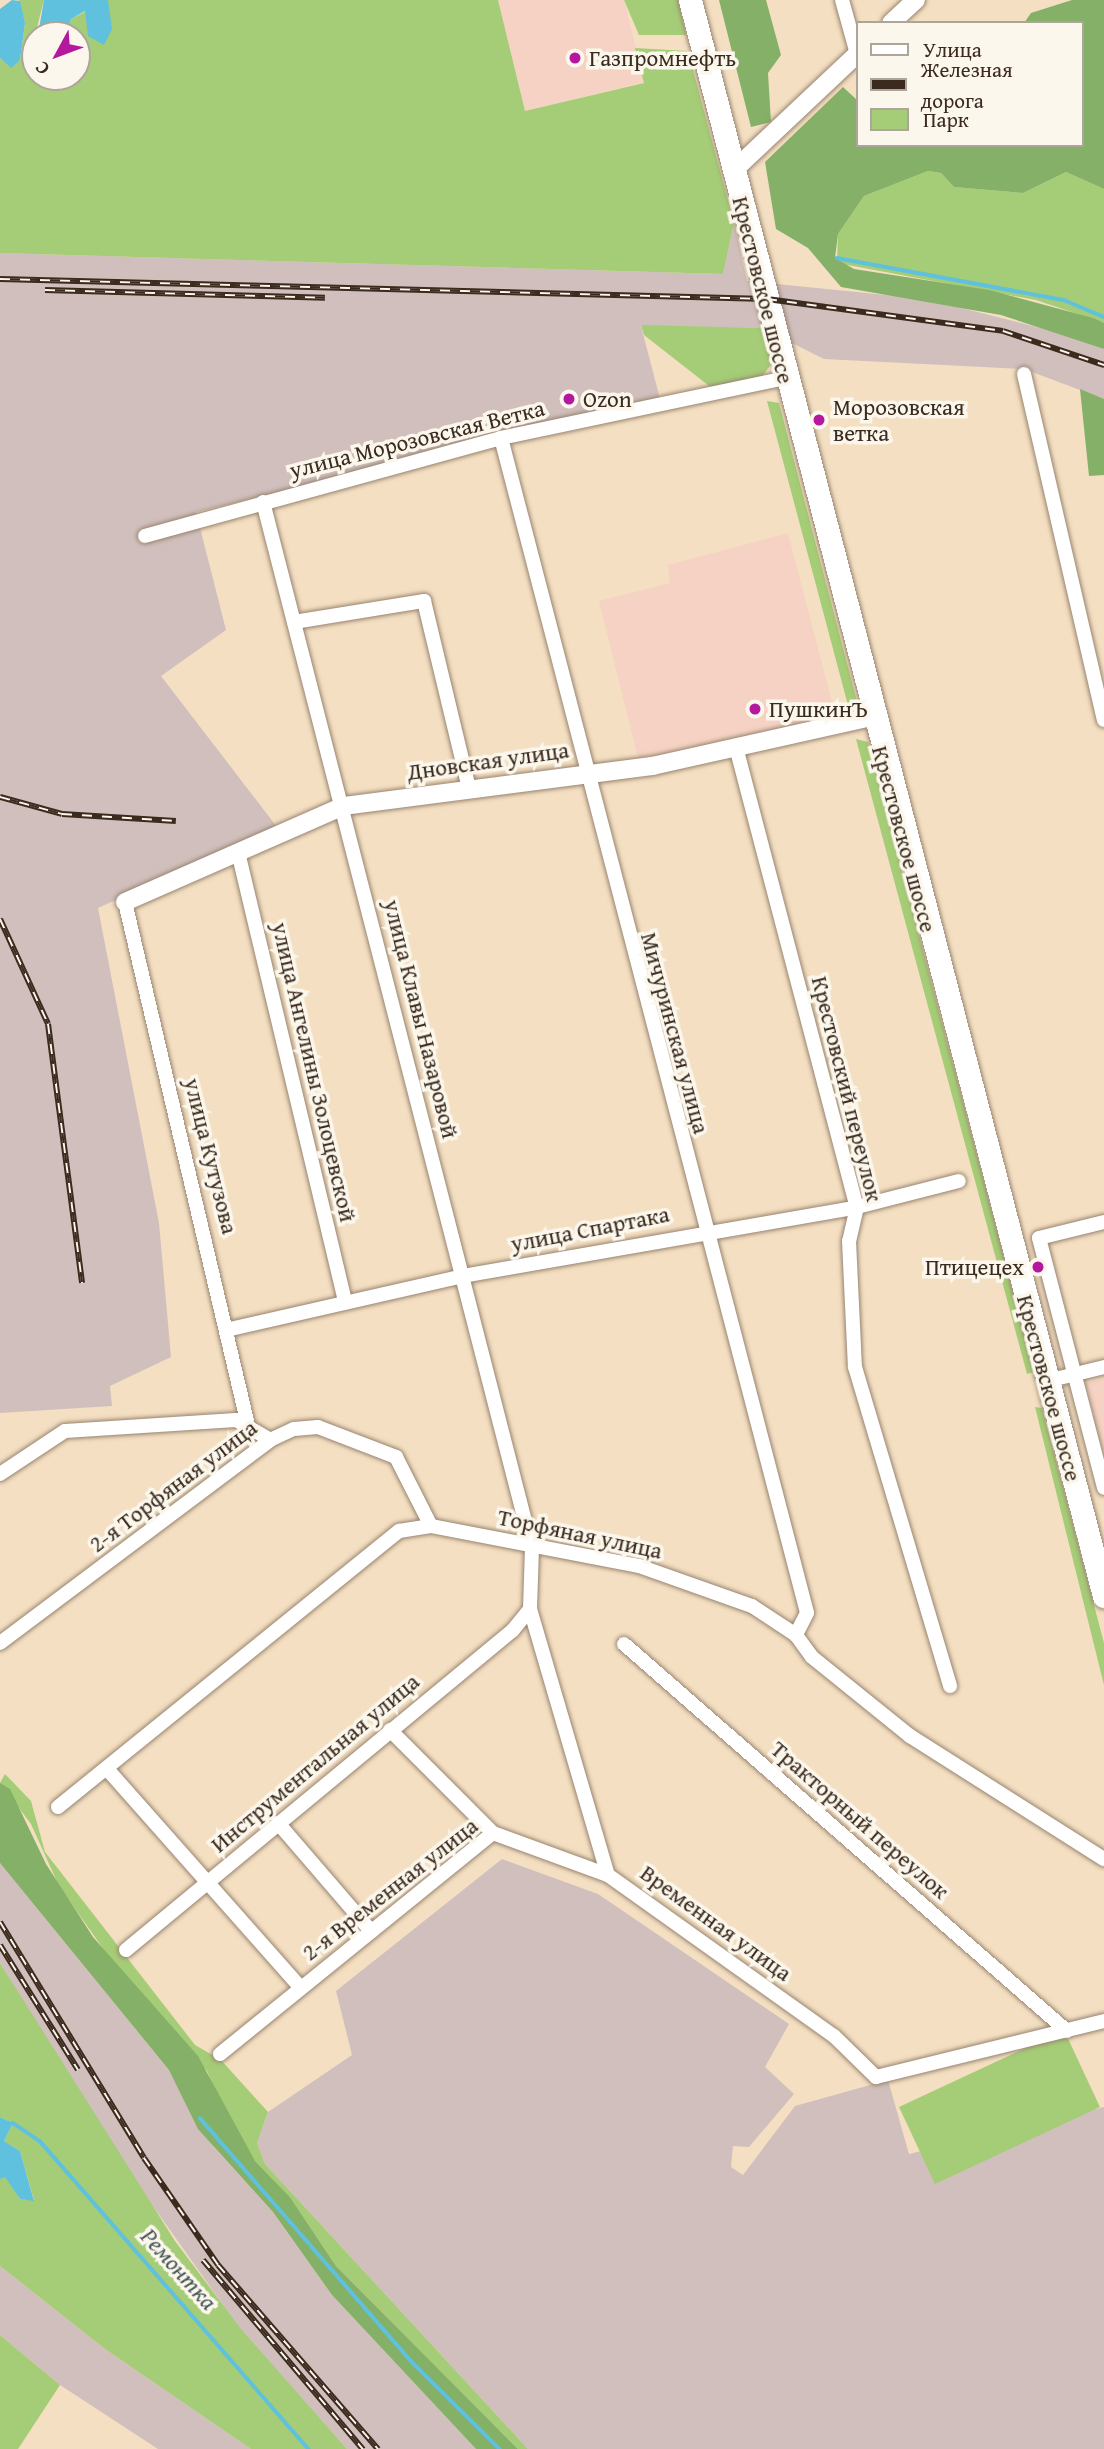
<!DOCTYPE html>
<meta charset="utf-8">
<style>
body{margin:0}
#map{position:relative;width:1104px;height:2449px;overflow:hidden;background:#f4dfc2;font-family:"Gentium Book Plus",serif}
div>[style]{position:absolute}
.built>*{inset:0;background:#f5d2c3}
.industrial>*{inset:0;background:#d1bfbd}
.green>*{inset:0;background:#a5cc76;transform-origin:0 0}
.forest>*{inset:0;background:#84b067}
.water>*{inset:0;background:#5fc1dd}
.stream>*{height:3.5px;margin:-1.75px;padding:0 1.75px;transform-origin:1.75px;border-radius:1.75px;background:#5fc1dd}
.roads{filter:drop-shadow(0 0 2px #988470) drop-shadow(0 0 2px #988470)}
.minor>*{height:14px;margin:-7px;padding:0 7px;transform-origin:7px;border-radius:7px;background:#fff}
.tertiary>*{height:18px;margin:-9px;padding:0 9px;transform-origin:9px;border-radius:9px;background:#fff}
.primary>*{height:23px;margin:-11.5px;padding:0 11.5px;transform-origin:11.5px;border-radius:11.5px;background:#fff}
.rail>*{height:6px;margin-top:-3px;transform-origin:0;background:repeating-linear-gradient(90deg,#fbf7ec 0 10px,#3b2a1e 0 20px);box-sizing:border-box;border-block:2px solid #3b2a1e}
.dots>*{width:19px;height:19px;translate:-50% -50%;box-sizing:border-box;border:4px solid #fbf7ec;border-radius:50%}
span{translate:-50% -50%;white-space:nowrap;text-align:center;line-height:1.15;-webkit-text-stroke:7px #fbf7ec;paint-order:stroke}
.poi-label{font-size:23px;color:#3b2a1e}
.left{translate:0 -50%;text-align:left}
.right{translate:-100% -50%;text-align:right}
.street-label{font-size:23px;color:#3b2a1e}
.water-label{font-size:24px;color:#465757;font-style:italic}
.legend{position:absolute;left:856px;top:21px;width:228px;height:126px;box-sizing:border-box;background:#fbf7ec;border:2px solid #aea59a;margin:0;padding:9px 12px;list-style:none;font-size:21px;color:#3b2a1e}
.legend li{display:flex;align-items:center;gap:14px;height:35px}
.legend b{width:35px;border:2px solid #aea59a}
.north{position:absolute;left:21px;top:21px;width:70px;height:70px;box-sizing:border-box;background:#fbf7ec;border:2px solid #aea59a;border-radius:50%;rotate:229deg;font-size:19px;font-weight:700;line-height:28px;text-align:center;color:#3b2a1e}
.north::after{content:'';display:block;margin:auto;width:24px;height:32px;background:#b5179e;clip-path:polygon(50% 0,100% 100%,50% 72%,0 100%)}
</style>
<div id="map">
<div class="built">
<div style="clip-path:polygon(498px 0,624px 0,644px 82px,525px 111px)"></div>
<div style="clip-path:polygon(788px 533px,835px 714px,639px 762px,599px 601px,670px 583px,668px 565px)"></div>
<div style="clip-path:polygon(1104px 1379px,1104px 1455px,1086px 1383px)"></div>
</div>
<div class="industrial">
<div style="clip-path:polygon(734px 223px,747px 281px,926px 299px,1068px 335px,1104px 349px,1104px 399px,1024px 369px,824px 359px,762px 328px,641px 326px,660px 399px,196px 512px,226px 630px,161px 676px,277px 827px,98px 908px,159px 1223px,171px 1357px,110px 1386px,112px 1406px,0 1413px,0 253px,723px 274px)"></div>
<div style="clip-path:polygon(502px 1859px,598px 1894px,789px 2024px,765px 2067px,794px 2094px,749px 2147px,733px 2146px,731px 2167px,743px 2175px,795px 2106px,888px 2080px,909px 2154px,1104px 2107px,1104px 2449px,528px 2449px,265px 2164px,257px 2143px,268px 2112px,352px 2055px,336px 1991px)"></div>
<div style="clip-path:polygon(0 1863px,169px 2070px,214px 2147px,273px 2212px,332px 2295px,476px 2449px,347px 2449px,240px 2329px,126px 2168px,0 1963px)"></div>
<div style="clip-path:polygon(0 2266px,105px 2349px,251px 2449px,158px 2449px,60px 2385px,0 2335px)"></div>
</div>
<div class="green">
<div style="clip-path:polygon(19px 0,44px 0,35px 35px,35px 77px,77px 77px,77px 35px,66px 35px,71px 19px,108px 0,498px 0,525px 111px,644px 83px,635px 48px,688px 51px,734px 223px,723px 274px,0 253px,0 58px,8px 65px,20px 60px,25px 23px)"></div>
<div style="clip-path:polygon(624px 0,678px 0,686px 35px,639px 35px)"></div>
<div style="clip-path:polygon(928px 171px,941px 173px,954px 187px,1023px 193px,1066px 172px,1104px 189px,1104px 323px,1036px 300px,837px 263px,838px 234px,864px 196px)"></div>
<div style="clip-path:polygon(641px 325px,762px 328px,773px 362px,760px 379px,713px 389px,644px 335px)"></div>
<div style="clip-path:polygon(767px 401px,779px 403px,860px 713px,849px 709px)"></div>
<div style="clip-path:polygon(856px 739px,868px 742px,1034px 1372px,1027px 1374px)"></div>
<div style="clip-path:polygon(1035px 1407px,1042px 1408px,1104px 1643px,1104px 1685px)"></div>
<div style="clip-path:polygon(5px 1774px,31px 1801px,45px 1852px,195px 2045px,221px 2060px,268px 2112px,257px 2143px,265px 2164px,528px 2449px,518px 2449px,336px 2266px,290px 2197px,255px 2161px,231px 2126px,207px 2071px,109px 1957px,59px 1886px,31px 1824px,0 1783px)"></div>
<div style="clip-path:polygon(0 1963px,175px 2241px,241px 2329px,347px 2449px,251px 2449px,105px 2349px,0 2266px,0 2179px,5px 2176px,20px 2199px,34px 2200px,20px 2151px,4px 2141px,13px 2123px,0 2117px)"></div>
<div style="left:1064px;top:2030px;width:85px;height:182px;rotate:65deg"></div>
<div style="clip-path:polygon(0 2335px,60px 2385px,18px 2449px,0 2449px)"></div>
</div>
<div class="forest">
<div style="clip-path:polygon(719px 0,766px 0,781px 55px,768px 73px,771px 122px,751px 127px)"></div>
<div style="clip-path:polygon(1072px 0,1104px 0,1104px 189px,1066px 172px,1023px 193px,954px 187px,941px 173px,928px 171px,864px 196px,838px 234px,835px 258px,854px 269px,989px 290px,1093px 318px,1104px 323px,1104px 349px,1001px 315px,841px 287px,808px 248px,776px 229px,765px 162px,843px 87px,857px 100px,857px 145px,1081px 145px,1081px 23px,1024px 23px,1031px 13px)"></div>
<div style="clip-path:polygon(1080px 389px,1104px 399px,1104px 475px,1089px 476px)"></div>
<div style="clip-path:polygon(0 1783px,10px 1789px,46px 1864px,93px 1937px,198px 2056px,255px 2161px,290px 2197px,336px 2266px,518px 2449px,476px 2449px,332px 2295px,273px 2212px,198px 2129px,169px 2070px,0 1863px)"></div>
</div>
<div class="water">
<div style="clip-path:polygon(12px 0,20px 1px,25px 23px,20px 60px,11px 68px,0 58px,0 9px)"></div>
<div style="clip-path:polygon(44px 0,108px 0,112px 29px,104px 45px,88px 36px,85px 11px,71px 19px,66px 35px,38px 35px)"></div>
<div style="clip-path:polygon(0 2117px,13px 2123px,4px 2141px,20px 2151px,34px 2201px,20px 2199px,5px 2177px,0 2179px)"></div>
</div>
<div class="stream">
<div style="left:837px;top:258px;width:231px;rotate:10.5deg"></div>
<div style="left:1064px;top:300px;width:43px;rotate:23deg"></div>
<div style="left:200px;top:2118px;width:326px;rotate:49deg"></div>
<div style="left:414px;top:2364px;width:121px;rotate:44.7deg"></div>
<div style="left:13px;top:2123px;width:32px;rotate:34deg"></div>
<div style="left:40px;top:2141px;width:409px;rotate:48.9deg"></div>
</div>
<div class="roads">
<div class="minor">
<div style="left:842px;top:0;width:56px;rotate:74.5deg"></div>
<div style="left:1024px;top:374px;width:355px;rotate:77deg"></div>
<div style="left:501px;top:438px;width:1214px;rotate:75.4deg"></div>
<div style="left:807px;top:1613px;width:25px;rotate:117deg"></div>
<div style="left:263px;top:502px;width:1080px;rotate:75.58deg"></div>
<div style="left:532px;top:1548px;width:61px;rotate:91.9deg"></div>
<div style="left:530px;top:1609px;width:277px;rotate:73.7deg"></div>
<div style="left:608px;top:1875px;width:277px;rotate:35.5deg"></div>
<div style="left:834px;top:2036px;width:59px;rotate:44.3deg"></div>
<div style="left:876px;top:2077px;width:235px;rotate:-13.8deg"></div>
<div style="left:145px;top:536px;width:369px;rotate:-15.4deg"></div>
<div style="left:501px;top:438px;width:290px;rotate:-11.9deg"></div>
<div style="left:294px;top:622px;width:132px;rotate:-9.2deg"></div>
<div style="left:424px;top:601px;width:192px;rotate:76.5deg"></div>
<div style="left:736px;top:747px;width:476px;rotate:75.3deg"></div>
<div style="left:857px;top:1207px;width:35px;rotate:103deg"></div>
<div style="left:849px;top:1241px;width:126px;rotate:87.3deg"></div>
<div style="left:855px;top:1367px;width:333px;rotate:73.4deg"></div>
<div style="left:238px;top:852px;width:463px;rotate:76.6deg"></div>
<div style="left:125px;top:902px;width:533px;rotate:76.77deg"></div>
<div style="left:1104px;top:1222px;width:67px;rotate:166.2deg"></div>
<div style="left:1039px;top:1238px;width:258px;rotate:75.4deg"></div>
<div style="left:230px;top:1329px;width:239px;rotate:-12.8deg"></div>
<div style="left:463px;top:1276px;width:400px;rotate:-9.9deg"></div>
<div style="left:857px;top:1207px;width:105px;rotate:-14.3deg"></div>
<div style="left:1047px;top:1381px;width:59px;rotate:-13.8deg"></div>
<div style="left:0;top:1474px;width:78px;rotate:-33.5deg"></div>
<div style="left:65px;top:1431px;width:171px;rotate:-3.7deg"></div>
<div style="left:236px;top:1420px;width:39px;rotate:30deg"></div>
<div style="left:0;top:1643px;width:338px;rotate:-36.9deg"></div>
<div style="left:270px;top:1440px;width:26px;rotate:-25deg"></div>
<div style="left:294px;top:1429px;width:24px;rotate:-5deg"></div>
<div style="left:318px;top:1427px;width:84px;rotate:21deg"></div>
<div style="left:396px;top:1457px;width:77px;rotate:63.1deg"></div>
<div style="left:624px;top:1644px;width:588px;rotate:41.14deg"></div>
<div style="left:390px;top:1730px;width:146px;rotate:45deg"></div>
<div style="left:108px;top:1770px;width:291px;rotate:48.5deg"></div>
<div style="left:58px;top:1807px;width:439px;rotate:-39deg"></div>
<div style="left:399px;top:1531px;width:32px;rotate:-9deg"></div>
<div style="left:431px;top:1526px;width:212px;rotate:10.9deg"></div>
<div style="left:639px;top:1566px;width:120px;rotate:19.5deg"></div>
<div style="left:752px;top:1606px;width:53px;rotate:33.4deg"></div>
<div style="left:796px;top:1635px;width:27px;rotate:54deg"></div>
<div style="left:812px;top:1657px;width:126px;rotate:38.9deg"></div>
<div style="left:910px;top:1736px;width:230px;rotate:32.4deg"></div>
<div style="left:278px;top:1823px;width:143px;rotate:49.3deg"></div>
<div style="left:126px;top:1950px;width:502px;rotate:-39.59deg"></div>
<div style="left:513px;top:1630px;width:27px;rotate:-51deg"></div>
<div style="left:220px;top:2054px;width:351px;rotate:-39deg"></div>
<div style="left:493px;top:1833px;width:122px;rotate:20.1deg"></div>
</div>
<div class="tertiary">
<div style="left:891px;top:23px;width:34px;rotate:-43deg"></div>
<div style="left:733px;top:171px;width:170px;rotate:-43.3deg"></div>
<div style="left:125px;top:902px;width:239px;rotate:-23.7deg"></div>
<div style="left:344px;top:806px;width:311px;rotate:-7.4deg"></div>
<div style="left:652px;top:766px;width:225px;rotate:-12.6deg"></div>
</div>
<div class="primary">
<div style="left:690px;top:0;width:1649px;rotate:75.46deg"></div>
</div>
</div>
<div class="rail">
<div style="left:0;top:279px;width:767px;rotate:1.49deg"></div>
<div style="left:767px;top:299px;width:238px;rotate:7.7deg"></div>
<div style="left:1003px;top:331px;width:107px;rotate:18.6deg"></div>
<div style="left:45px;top:290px;width:280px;rotate:1.6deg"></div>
<div style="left:0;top:797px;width:64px;rotate:15.3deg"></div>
<div style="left:62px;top:814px;width:114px;rotate:3.5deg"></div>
<div style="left:0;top:919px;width:115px;rotate:65.4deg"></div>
<div style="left:48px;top:1024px;width:261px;rotate:82.5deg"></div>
<div style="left:0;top:1922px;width:276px;rotate:58.6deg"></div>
<div style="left:144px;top:2158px;width:130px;rotate:55.3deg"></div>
<div style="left:218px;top:2265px;width:244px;rotate:49deg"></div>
<div style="left:0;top:1945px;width:147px;rotate:58deg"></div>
<div style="left:203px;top:2260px;width:248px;rotate:49.8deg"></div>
</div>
<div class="dots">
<div style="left:575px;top:58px;background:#b5179e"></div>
<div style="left:569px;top:399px;background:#b5179e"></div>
<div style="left:819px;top:420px;background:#b5179e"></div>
<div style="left:755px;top:709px;background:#b5179e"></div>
<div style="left:1038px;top:1267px;background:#b5179e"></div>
</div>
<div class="poi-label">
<span class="left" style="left:589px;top:58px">Газпромнефть</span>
<span class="left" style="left:583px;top:399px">Ozon</span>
<span class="left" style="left:833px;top:420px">Морозовская<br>ветка</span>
<span class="left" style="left:769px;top:709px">ПушкинЪ</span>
<span class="right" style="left:1024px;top:1267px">Птицецех</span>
</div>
<div class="street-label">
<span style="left:763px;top:290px;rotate:76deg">Крестовское шоссе</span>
<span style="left:417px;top:439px;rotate:-14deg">улица Морозовская Ветка</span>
<span style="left:488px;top:761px;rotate:-8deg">Дновская улица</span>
<span style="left:904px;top:839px;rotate:75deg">Крестовское шоссе</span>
<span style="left:421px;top:1019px;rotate:76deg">улица Клавы Назаровой</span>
<span style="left:675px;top:1033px;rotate:75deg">Мичуринская улица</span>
<span style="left:314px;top:1072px;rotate:77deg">улица Ангелины Золоцевской</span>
<span style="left:847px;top:1089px;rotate:76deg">Крестовский переулок</span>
<span style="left:211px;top:1156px;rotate:76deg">улица Кутузова</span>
<span style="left:590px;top:1229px;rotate:-11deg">улица Спартака</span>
<span style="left:1049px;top:1388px;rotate:75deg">Крестовское шоссе</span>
<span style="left:173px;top:1486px;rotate:-37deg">2-я Торфяная улица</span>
<span style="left:580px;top:1534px;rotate:12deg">Торфяная улица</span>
<span style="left:315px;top:1763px;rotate:-40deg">Инструментальная улица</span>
<span style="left:860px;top:1820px;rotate:41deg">Тракторный переулок</span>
<span style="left:390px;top:1889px;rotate:-38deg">2-я Временная улица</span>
<span style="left:716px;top:1923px;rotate:36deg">Временная улица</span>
</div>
<div class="water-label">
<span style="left:179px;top:2269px;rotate:48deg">Ремонтка</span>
</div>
<ul class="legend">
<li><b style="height:9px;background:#fff"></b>Улица</li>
<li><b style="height:9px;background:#3b2a1e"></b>Железная дорога</li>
<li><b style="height:19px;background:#a5cc76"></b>Парк</li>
</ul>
<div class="north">С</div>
</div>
